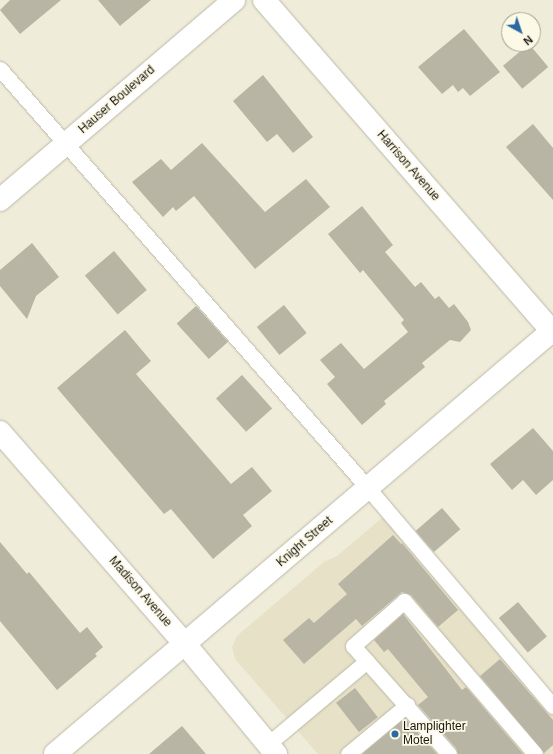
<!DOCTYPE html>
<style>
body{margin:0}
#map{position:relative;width:553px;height:754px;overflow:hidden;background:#efecda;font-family:Arial,sans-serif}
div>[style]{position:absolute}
.built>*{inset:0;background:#e6e1c7}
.building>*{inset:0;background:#b8b5a4;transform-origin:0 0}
.roads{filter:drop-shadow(0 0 1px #bcb9a8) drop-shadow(0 0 1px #bcb9a8)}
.lane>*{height:15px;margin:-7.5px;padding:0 7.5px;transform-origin:7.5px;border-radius:7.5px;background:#fff}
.street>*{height:22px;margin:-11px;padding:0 11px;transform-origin:11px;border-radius:11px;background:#fff}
.dots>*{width:11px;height:11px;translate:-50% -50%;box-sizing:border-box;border:2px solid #fcf9e7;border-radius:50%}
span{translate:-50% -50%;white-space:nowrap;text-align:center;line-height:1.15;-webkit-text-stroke:3.5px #fcf9e7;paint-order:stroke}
.street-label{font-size:12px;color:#191711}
.poi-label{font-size:12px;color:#191711}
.left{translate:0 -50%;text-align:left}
.north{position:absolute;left:501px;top:12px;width:40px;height:40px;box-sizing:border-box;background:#fcf9e7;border:1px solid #a19f91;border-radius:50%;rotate:140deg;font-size:11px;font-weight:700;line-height:16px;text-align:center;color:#191711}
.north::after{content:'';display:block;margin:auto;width:14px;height:18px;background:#2b6aa0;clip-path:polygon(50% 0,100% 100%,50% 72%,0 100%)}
</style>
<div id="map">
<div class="built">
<div style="clip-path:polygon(389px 512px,553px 706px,553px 754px,318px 754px,235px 659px,232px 647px,237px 636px,324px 562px,337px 556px)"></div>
</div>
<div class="building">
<div style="clip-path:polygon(10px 0,61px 0,20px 34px,0 10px)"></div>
<div style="clip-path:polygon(98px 0,151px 0,120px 26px)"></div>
<div style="clip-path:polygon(464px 29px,500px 72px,470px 96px,463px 88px,458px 92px,453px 85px,442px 94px,418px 67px)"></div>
<div style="left:529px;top:44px;width:30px;height:34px;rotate:50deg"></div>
<div style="clip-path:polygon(263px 75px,313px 137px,293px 153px,277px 134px,267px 142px,233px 101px)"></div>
<div style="clip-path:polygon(533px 124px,553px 148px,553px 200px,506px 147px)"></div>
<div style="clip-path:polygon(202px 143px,265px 212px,306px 179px,330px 207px,255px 269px,194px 196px,176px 211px,173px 207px,163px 217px,132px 182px,161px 159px,171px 170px)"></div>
<div style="clip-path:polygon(362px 206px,393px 245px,385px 252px,415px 287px,421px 282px,435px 299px,439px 296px,449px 308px,454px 304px,468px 322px,471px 330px,460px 342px,450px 340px,422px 363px,425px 367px,384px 401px,386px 404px,362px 425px,327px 384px,335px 377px,320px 360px,341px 343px,364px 369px,408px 332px,401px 323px,404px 320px,363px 270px,360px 273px,328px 234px)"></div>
<div style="clip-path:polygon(32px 243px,59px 277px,36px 296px,27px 319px,0 286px,0 270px)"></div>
<div style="left:114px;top:251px;width:51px;height:38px;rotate:50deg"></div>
<div style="left:284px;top:305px;width:36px;height:35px;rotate:51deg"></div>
<div style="left:196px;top:306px;width:48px;height:26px;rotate:48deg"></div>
<div style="clip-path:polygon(125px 330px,151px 361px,136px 374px,231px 484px,252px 467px,272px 491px,243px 515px,252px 526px,213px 559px,171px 509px,164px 514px,57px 388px)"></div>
<div style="left:242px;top:375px;width:45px;height:35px;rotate:48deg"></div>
<div style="clip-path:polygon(533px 428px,553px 451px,553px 480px,536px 495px,523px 480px,512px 490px,490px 464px)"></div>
<div style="left:442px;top:508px;width:28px;height:35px;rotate:49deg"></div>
<div style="clip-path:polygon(393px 535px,401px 544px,402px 543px,458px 610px,438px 627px,411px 595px,402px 592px,362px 626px,356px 619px,304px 664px,283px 640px,309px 618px,314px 623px,347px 594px,338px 584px)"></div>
<div style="clip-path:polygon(0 542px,27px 574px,29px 572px,80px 633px,87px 627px,103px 647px,95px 654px,97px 656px,57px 690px,0 621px)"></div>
<div style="left:518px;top:602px;width:45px;height:25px;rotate:50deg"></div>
<div style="clip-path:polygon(403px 614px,462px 690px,466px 687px,523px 754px,458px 754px,456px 748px,418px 705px,428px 697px,388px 649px,384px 652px,374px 640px)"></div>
<div style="clip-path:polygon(500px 659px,553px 720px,553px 745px,544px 753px,480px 676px)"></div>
<div style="left:355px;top:688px;width:37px;height:24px;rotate:52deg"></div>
<div style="clip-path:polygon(405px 718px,437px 754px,362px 754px)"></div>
<div style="clip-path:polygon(182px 726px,206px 754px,149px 754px)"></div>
</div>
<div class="roads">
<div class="lane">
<div style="left:0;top:69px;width:558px;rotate:48.71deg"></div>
<div style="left:368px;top:488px;width:286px;rotate:49.7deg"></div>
<div style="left:268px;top:744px;width:129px;rotate:-40deg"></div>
<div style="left:348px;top:754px;width:77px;rotate:-39.7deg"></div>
<div style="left:449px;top:754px;width:144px;rotate:-131.6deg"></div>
<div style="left:353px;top:646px;width:68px;rotate:-41.4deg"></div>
<div style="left:404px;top:601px;width:201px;rotate:49.4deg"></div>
</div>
<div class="street">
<div style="left:264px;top:0;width:441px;rotate:49deg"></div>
<div style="left:0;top:200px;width:308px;rotate:-40.5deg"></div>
<div style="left:0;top:432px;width:281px;rotate:48.9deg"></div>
<div style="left:185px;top:644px;width:143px;rotate:50.4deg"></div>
<div style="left:55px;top:754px;width:654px;rotate:-40.41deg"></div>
</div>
</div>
<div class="dots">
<div style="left:395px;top:734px;background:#2b6aa0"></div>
</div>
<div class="street-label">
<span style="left:117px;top:100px;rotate:-41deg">Hauser Boulevard</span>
<span style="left:408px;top:166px;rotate:49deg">Harrison Avenue</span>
<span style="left:305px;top:542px;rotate:-41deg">Knight Street</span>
<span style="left:140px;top:592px;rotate:49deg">Madison Avenue</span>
</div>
<div class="poi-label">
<span class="left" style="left:403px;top:734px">Lamplighter<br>Motel</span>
</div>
<div class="north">N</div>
</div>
